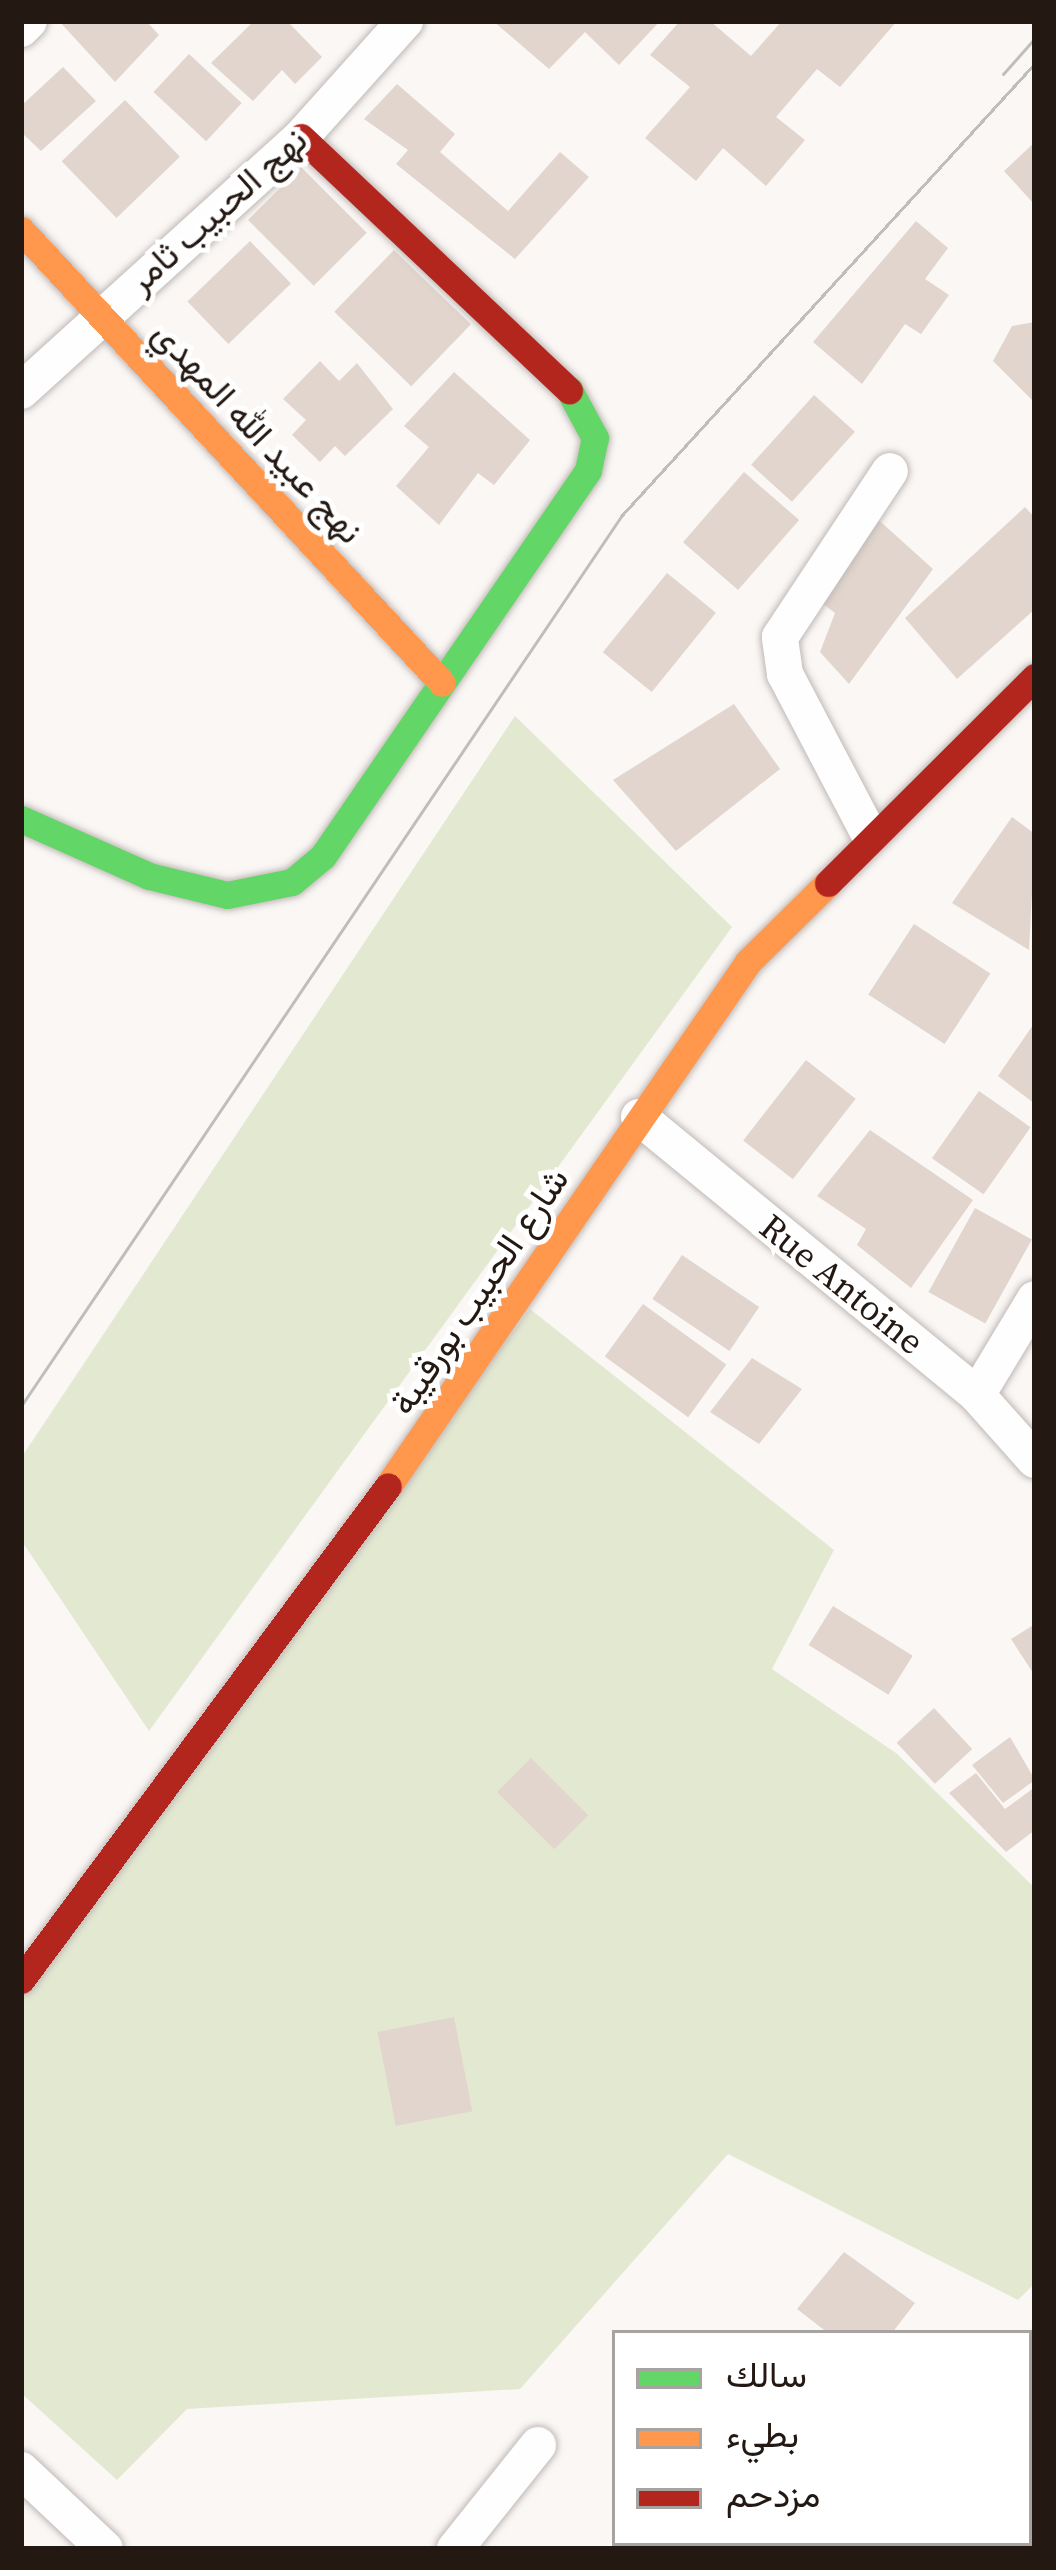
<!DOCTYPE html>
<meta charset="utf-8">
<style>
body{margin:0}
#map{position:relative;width:1056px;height:2570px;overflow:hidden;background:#faf7f5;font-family:"Source Serif 4",Vazirmatn,serif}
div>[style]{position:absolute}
.green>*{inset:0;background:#e3e9d1}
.building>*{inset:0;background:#e1d5ce;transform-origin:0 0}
.roads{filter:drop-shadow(0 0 3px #c1bab7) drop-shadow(0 0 3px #c1bab7)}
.street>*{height:36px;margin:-18px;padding:0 18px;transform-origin:18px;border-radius:18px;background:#fefefe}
.fast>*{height:27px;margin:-13.5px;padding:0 13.5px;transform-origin:13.5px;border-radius:13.5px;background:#63d668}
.slow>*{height:27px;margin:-13.5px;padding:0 13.5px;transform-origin:13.5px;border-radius:13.5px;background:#ff974d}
.jam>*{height:27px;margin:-13.5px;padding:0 13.5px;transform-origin:13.5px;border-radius:13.5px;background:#b3261e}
.tram>*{height:3px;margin:-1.5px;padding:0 1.5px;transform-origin:1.5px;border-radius:1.5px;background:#bfbebd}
span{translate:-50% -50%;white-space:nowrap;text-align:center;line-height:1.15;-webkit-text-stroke:10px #fff;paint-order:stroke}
.street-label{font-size:36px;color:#231812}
.frame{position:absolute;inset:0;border:24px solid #231812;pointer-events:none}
.legend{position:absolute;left:612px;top:2330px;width:420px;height:216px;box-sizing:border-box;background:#fff;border:3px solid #a7a3a0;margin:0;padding:15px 21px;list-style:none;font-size:36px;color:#231812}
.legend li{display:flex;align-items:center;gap:24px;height:60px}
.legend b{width:60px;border:3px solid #a7a3a0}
</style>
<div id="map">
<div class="green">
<div style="clip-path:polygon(515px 716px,732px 927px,149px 1731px,21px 1540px,21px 1458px)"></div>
<div style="clip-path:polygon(530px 1309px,834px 1550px,772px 1669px,896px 1753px,1035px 1888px,1035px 2283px,1018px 2300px,728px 2154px,520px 2389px,187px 2409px,117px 2480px,21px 2393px,21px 1992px)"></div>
</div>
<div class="building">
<div style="clip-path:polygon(59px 21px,146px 21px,159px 35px,115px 82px)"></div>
<div style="clip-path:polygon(254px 21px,287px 21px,322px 57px,295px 84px,282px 70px,253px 101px,211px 63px)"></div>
<div style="clip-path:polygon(493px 21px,660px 21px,619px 65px,585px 32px,549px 69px)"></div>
<div style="clip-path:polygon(680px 21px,710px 21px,751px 56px,782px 21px,897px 21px,840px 87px,817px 69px,776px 117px,805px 140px,766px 186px,723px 148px,696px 181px,645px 138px,690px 87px,650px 55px)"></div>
<div style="left:189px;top:54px;width:72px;height:52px;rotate:43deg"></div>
<div style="clip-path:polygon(63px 67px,96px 101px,41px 151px,21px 132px,21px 106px)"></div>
<div style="clip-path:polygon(397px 84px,455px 134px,440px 152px,508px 211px,560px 152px,589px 177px,515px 259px,396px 164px,408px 150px,364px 119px)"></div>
<div style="left:125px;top:100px;width:79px;height:88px;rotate:46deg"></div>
<div style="clip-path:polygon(1035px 142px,1035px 205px,1004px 171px)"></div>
<div style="left:301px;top:167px;width:93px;height:75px;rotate:45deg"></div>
<div style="clip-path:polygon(916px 221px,948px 248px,925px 279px,949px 295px,921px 334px,905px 324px,862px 384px,813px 342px)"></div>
<div style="left:250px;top:241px;width:59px;height:87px;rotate:46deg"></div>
<div style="left:394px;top:250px;width:107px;height:86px;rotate:44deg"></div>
<div style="clip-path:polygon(1035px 322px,1035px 403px,993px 361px,1012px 326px)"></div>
<div style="clip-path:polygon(320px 361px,339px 381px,357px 363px,393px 409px,345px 456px,335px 446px,320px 462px,292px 435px,306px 420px,283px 399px)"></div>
<div style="clip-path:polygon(454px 372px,530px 440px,494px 485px,478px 473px,439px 525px,396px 486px,429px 447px,404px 426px)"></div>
<div style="left:814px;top:395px;width:55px;height:94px;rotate:42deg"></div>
<div style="left:744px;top:472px;width:73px;height:93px;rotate:41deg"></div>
<div style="clip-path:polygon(1025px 507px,1035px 518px,1035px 609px,957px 679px,905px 618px)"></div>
<div style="clip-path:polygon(872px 514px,933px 569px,849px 684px,820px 652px,835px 613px,814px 597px)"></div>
<div style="left:667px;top:573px;width:63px;height:102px;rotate:39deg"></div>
<div style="clip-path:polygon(734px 704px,780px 769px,676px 851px,613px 780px)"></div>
<div style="clip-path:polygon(1012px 817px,1035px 834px,1029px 950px,952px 903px)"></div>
<div style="left:914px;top:924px;width:91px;height:84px;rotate:33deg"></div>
<div style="clip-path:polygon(1035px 1022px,1035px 1104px,998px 1076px)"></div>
<div style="left:806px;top:1060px;width:63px;height:102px;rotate:38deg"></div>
<div style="left:979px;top:1091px;width:63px;height:82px;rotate:35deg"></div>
<div style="clip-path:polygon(870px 1130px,973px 1200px,911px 1288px,857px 1245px,866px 1229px,817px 1196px)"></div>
<div style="left:975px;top:1208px;width:65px;height:96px;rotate:29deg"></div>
<div style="left:682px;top:1255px;width:93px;height:53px;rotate:34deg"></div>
<div style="left:643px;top:1304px;width:103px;height:65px;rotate:36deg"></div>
<div style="clip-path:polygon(752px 1358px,802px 1389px,759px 1444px,710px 1412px)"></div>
<div style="left:833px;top:1606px;width:94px;height:46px;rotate:32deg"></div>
<div style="clip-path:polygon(1035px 1624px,1035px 1676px,1011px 1639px)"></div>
<div style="left:934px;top:1708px;width:56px;height:51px;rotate:47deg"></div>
<div style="clip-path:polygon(1010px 1737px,1035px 1780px,1003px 1803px,972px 1765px)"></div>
<div style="left:531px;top:1758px;width:81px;height:48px;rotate:45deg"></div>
<div style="clip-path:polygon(976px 1773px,1005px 1809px,1035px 1787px,1035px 1830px,1006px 1852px,949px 1793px)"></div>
<div style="left:454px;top:2017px;width:96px;height:78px;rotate:79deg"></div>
<div style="clip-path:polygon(844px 2252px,915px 2303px,892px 2333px,828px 2333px,797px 2309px)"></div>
</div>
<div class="roads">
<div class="street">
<div style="left:21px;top:29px;width:11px;rotate:-45deg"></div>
<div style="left:21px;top:391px;width:378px;rotate:-42.2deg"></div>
<div style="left:301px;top:137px;width:156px;rotate:-48.1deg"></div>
<div style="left:869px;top:834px;width:181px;rotate:-117.7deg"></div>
<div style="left:785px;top:674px;width:37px;rotate:-98deg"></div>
<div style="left:780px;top:637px;width:199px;rotate:-56.5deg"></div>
<div style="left:639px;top:1117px;width:438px;rotate:39.4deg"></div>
<div style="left:977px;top:1395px;width:87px;rotate:48.3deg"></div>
<div style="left:977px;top:1395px;width:112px;rotate:-58.9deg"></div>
<div style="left:1029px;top:2361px;width:8px;rotate:-45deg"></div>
<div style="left:21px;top:2470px;width:115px;rotate:43.2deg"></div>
<div style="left:455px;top:2549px;width:133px;rotate:-51.4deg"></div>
<div style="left:861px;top:2549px;width:8px;rotate:-45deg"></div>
</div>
<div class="fast">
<div style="left:21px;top:819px;width:140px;rotate:24deg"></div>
<div style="left:149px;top:876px;width:80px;rotate:13.7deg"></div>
<div style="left:227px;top:895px;width:66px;rotate:-11.3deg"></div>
<div style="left:292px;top:882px;width:40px;rotate:-40deg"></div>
<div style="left:323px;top:856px;width:468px;rotate:-55.5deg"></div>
<div style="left:588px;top:470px;width:33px;rotate:-78deg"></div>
<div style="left:595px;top:438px;width:55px;rotate:-118.4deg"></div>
</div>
<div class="slow">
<div style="left:21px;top:230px;width:618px;rotate:47.1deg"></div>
<div style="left:388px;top:1486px;width:636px;rotate:-55.51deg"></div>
<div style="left:748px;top:962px;width:112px;rotate:-44.6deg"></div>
</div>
<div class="jam">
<div style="left:301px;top:137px;width:369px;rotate:43.4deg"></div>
<div style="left:828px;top:883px;width:292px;rotate:-44.9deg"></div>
<div style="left:21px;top:1980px;width:615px;rotate:-53.39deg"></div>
</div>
</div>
<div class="tram">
<div style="left:1003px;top:74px;width:48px;rotate:-48.4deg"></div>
<div style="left:21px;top:1406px;width:1075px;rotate:-56deg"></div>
<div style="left:622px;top:515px;width:612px;rotate:-47.58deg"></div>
</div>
<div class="street-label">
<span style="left:217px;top:210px;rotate:-42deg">نهج الحبيب ثامر</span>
<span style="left:258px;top:432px;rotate:47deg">نهج عبيد الله المهدي</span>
<span style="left:842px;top:1284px;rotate:39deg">Rue Antoine</span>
<span style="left:479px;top:1291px;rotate:-56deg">شارع الحبيب بورقيبة</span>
</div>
<div class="frame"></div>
<ul class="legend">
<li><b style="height:15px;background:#63d668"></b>سالك</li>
<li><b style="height:15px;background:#ff974d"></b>بطيء</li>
<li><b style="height:15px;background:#b3261e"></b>مزدحم</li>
</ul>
</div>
